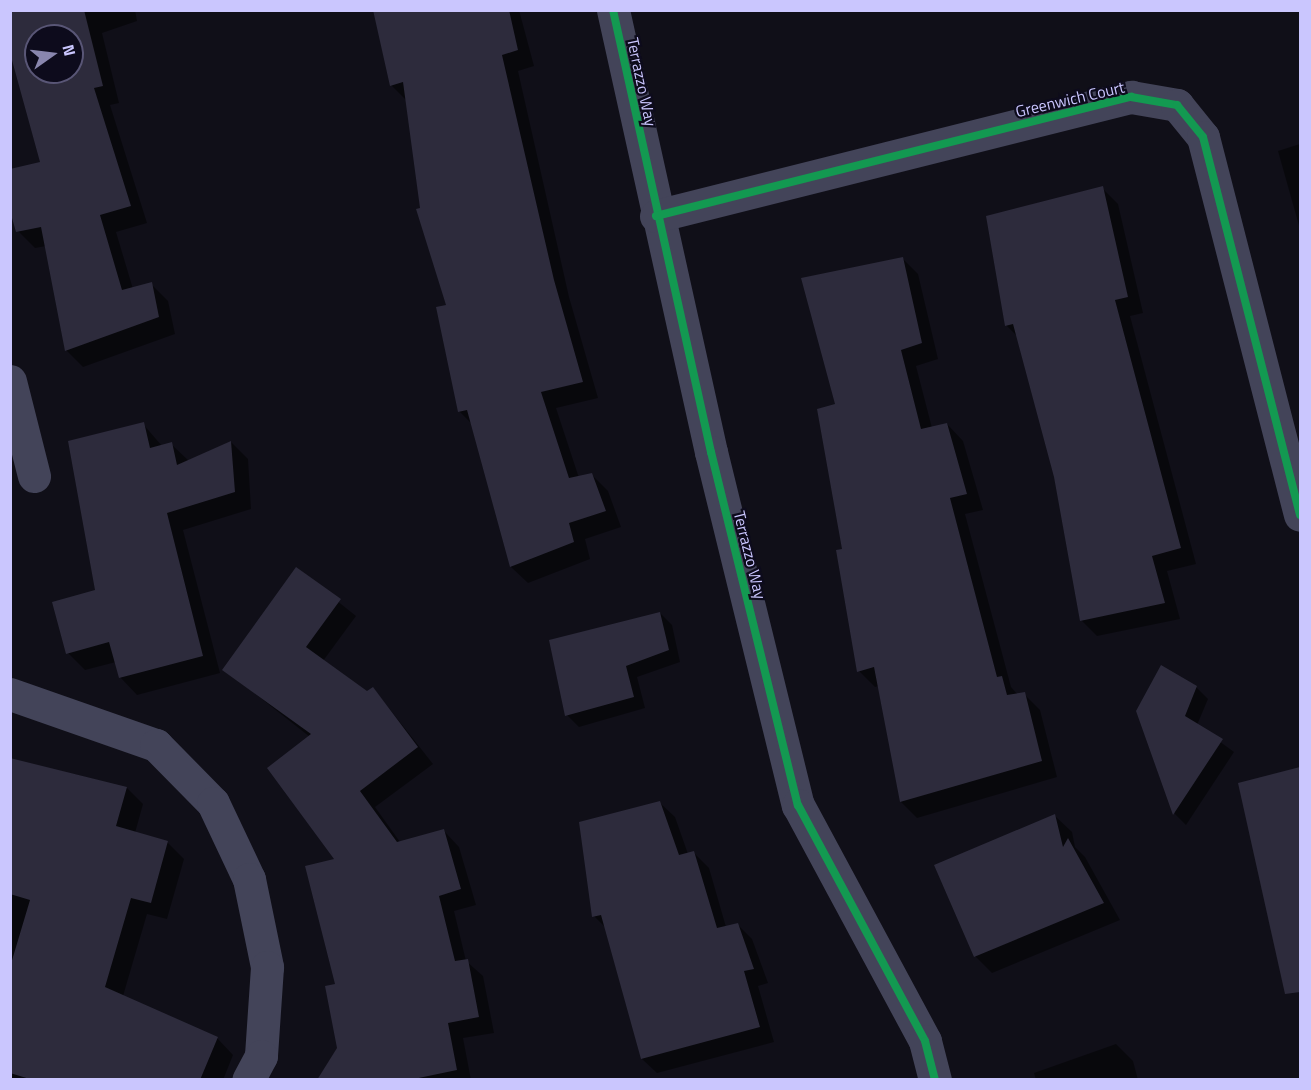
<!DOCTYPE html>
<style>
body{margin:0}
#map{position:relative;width:1311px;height:1090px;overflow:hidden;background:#100f18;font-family:"Titillium Web",sans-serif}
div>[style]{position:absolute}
.shadow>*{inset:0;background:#0007}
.building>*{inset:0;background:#2d2b3c}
.minor>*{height:33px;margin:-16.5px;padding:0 16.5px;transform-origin:16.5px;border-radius:16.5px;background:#434459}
.cycleway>*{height:8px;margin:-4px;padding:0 4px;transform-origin:4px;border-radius:4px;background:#139951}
span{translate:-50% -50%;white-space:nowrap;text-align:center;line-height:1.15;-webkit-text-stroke:4.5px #0d0b1c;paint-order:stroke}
.street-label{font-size:16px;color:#cac6fe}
.frame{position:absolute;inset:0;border:12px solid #cac6fe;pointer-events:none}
.north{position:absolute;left:24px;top:24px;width:60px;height:60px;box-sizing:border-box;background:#0d0b1c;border:2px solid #595676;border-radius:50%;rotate:76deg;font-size:16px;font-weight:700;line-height:24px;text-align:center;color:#cac6fe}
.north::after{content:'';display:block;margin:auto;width:21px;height:27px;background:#8986ae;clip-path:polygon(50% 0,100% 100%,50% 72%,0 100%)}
</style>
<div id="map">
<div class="shadow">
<div style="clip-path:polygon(evenodd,10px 10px,135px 10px,137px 21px,102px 33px,119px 103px,110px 105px,147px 223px,116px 232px,133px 289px,151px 284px,168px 301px,175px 334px,83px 367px,66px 350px,46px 246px,35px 248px,18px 231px,42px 163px,10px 10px,36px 36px,72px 36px,72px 72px,36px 72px,36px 36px)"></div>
<div style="clip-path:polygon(374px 10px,519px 10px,534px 66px,518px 71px,569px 297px,598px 398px,556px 408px,579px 478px,592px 475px,608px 491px,621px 527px,585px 539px,590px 559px,528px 583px,511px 567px,472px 424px,459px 411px,448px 306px,422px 209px,407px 101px,391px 85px)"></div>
<div style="clip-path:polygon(1300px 144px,1300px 229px,1278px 151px)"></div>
<div style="clip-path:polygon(1102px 188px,1118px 204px,1143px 313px,1130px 316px,1196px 564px,1167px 571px,1180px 619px,1097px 636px,1081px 620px,1055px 476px,1018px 337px,1006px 325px)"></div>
<div style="clip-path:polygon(902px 258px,918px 274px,938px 359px,916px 366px,932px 428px,947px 424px,963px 441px,983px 510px,965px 514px,1011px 687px,1018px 695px,1024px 694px,1040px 710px,1057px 777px,917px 818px,901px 802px,879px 686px,875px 687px,859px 671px,843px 550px,837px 405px)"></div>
<div style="clip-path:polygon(143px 424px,162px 446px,171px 444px,189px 461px,231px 442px,248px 459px,251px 509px,183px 530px,220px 673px,137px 695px,120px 677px,116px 662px,85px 670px,68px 653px,97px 592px)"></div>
<div style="clip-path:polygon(297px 569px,356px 616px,323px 661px,367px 693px,373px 688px,433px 764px,375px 807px,400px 842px,444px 831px,459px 847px,476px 905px,454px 911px,466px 961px,483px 976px,494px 1033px,463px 1038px,471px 1080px,319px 1080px,338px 1048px,336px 860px,310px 737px,224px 669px)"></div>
<div style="clip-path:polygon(660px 613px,672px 625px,680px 662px,637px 677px,645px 708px,579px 727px,567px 715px)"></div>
<div style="clip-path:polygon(1196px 687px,1208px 699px,1197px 725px,1234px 752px,1186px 825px,1175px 814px,1138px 711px)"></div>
<div style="clip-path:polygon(10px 759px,73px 778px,74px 774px,127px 788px,143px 804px,135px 833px,167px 842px,184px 859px,167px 919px,147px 914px,123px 996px,217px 1038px,233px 1055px,223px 1080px,10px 1080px)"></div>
<div style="clip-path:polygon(1300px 769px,1300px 945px,1289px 948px,1239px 784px)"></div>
<div style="clip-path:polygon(660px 803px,675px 817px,688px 854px,694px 853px,709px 868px,726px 927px,737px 924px,752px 939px,768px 983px,758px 986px,774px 1042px,657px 1073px,642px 1059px,607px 929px,594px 916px)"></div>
<div style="clip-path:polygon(1055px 816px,1072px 832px,1075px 847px,1085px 857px,1120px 920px,992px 973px,975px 956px)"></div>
<div style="clip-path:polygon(1116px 1044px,1133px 1061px,1138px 1080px,1036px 1080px,1034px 1073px)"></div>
</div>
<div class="building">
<div style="clip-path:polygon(evenodd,10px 10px,84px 10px,103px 86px,94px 88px,131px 206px,100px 215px,122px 290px,152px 282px,159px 317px,65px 351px,41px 227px,16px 232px,10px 211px,10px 169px,40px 162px,10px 53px,10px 10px,36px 36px,72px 36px,72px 72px,36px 72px,36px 36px)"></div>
<div style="clip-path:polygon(373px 10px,509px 10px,518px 50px,502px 55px,554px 280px,583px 382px,541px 392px,569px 478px,592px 473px,606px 511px,569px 523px,574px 542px,510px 567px,467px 410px,458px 412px,436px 307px,446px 305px,416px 209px,420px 208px,403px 82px,390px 86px)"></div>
<div style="clip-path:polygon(1103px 186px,1128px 297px,1115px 300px,1181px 548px,1152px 556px,1165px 603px,1080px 621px,1054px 477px,1013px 324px,1005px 326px,986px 216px)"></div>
<div style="clip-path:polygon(903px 257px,922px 343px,901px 350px,921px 429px,947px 423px,967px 494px,950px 498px,997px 677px,1002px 676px,1007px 695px,1025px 692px,1042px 761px,900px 802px,874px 667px,857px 672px,836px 550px,842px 549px,817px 409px,835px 404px,801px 278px)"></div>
<div style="clip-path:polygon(144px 422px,150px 448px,172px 442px,177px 465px,231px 441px,235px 492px,167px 513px,203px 656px,119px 678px,109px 642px,66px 654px,52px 602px,95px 590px,68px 441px)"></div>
<div style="clip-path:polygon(296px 567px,341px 599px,306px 647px,367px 691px,373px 687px,418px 747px,360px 791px,397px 842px,444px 829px,461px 889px,439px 896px,455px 961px,468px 959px,479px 1017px,448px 1023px,457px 1070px,409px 1080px,317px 1080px,337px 1048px,325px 986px,335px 984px,305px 866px,334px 859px,267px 768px,311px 734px,222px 670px)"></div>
<div style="clip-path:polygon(660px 612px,669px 650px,626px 666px,634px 697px,565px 716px,549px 640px)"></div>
<div style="clip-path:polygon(1161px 665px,1197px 686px,1185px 716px,1223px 739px,1173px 815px,1136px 711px)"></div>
<div style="clip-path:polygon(10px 758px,127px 787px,116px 826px,168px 841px,151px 903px,131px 898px,105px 987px,218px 1037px,200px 1080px,33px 1080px,10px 1073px,10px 967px,30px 900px,10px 894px)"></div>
<div style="clip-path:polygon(1300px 767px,1300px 992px,1285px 994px,1238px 783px)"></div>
<div style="clip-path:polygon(660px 801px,679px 855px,694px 851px,717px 928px,738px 923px,754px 969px,744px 971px,760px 1027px,641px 1059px,601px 915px,592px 917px,579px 822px)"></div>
<div style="clip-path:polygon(1055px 814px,1063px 847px,1068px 838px,1104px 903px,974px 957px,934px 865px)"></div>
</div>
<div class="minor">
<div style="left:613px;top:10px;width:453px;rotate:77.5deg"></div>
<div style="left:711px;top:452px;width:364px;rotate:76.2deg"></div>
<div style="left:798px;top:805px;width:268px;rotate:61.7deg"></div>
<div style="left:925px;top:1041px;width:40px;rotate:75.6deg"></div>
<div style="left:656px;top:216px;width:490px;rotate:-14.1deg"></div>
<div style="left:1131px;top:97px;width:47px;rotate:9.9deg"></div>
<div style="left:1177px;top:105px;width:41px;rotate:50.9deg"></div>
<div style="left:1203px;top:137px;width:390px;rotate:75.6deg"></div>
<div style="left:10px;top:381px;width:98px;rotate:75.8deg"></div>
<div style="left:10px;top:694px;width:155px;rotate:19.3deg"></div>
<div style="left:156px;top:745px;width:81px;rotate:45.5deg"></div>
<div style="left:213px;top:803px;width:84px;rotate:64.7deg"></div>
<div style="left:249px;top:879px;width:90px;rotate:78.4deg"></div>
<div style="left:267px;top:967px;width:89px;rotate:93.9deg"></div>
<div style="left:261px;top:1056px;width:27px;rotate:118deg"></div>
</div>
<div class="cycleway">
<div style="left:613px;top:10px;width:453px;rotate:77.5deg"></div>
<div style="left:711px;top:452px;width:364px;rotate:76.2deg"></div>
<div style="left:798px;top:805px;width:268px;rotate:61.7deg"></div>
<div style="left:925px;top:1041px;width:40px;rotate:75.6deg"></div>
<div style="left:656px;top:216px;width:490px;rotate:-14.1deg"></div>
<div style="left:1131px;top:97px;width:47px;rotate:9.9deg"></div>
<div style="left:1177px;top:105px;width:41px;rotate:50.9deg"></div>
<div style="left:1203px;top:137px;width:390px;rotate:75.6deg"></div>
</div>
<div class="street-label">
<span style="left:642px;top:82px;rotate:78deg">Terrazzo Way</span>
<span style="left:1070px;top:99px;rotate:-13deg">Greenwich Court</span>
<span style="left:750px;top:555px;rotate:76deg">Terrazzo Way</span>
</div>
<div class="frame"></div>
<div class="north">N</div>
</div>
